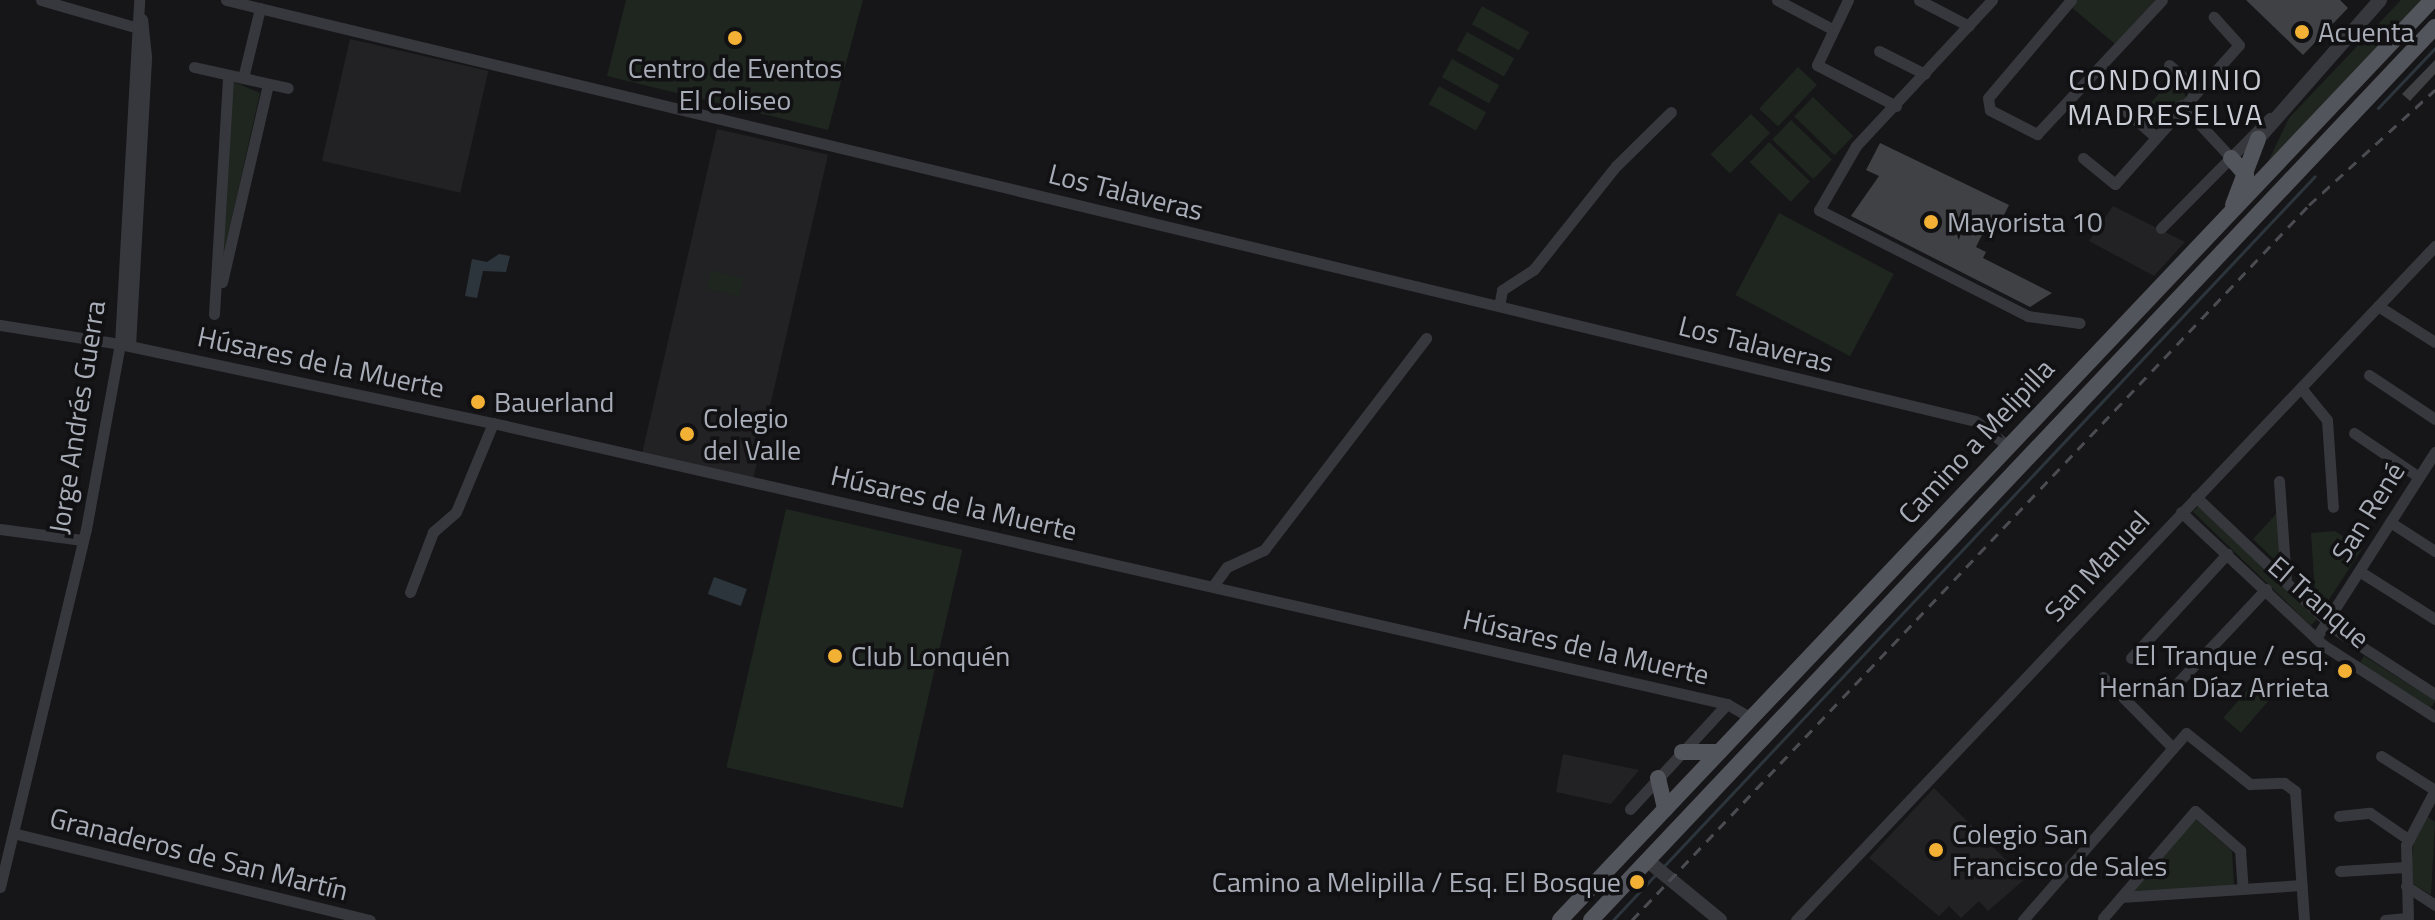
<!DOCTYPE html>
<meta charset="utf-8">
<style>
body{margin:0}
#map{position:relative;width:2435px;height:920px;overflow:hidden;background:#161618;font-family:"Titillium Web",sans-serif}
div>[style]{position:absolute}
.built>*{inset:0;background:#222225;transform-origin:0 0}
.green>*{inset:0;background:#1e261f;transform-origin:0 0}
.water>*{inset:0;background:#2c353c;transform-origin:0 0}
.stream>*{height:3px;margin:-1.5px;padding:0 1.5px;transform-origin:1.5px;border-radius:1.5px;background:#2c353c}
.building>*{inset:0;background:#404145}
.minor>*{height:11px;margin:-5.5px;padding:0 5.5px;transform-origin:5.5px;border-radius:5.5px;background:#37383d}
.tertiary>*{height:14px;margin:-7px;padding:0 7px;transform-origin:7px;border-radius:7px;background:#37383d}
.primary>*{height:16px;margin:-8px;padding:0 8px;transform-origin:8px;border-radius:8px;background:#53555c}
.rail>*{height:3px;margin-top:-1.5px;transform-origin:0;background:repeating-linear-gradient(90deg,#4a4c52 0 10px,transparent 0 18px)}
.dots>*{width:22px;height:22px;translate:-50% -50%;box-sizing:border-box;border:4px solid #111113;border-radius:50%}
span{translate:-50% -50%;white-space:nowrap;text-align:center;line-height:1.15;-webkit-text-stroke:7px #111113;paint-order:stroke}
.poi-label{font-size:28px;color:#a8adb8}
.left{translate:0 -50%;text-align:left}
.right{translate:-100% -50%;text-align:right}
.street-label{font-size:28px;color:#a8adb8}
.neighbourhood-label{font-size:30px;color:#c9ccd4;letter-spacing:2px}
</style>
<div id="map">
<div class="built">
<div style="left:350px;top:39px;width:142px;height:125px;rotate:13deg"></div>
<div style="left:717px;top:129px;width:114px;height:332px;rotate:13deg"></div>
<div style="clip-path:polygon(2113px 206px,2185px 242px,2154px 276px,2089px 241px)"></div>
<div style="clip-path:polygon(1563px 754px,1639px 770px,1611px 804px,1556px 792px)"></div>
<div style="clip-path:polygon(1934px 788px,2025px 879px,1988px 911px,1979px 901px,1961px 918px,1949px 906px,1939px 916px,1869px 858px)"></div>
</div>
<div class="green">
<div style="clip-path:polygon(626px 0,863px 0,828px 130px,607px 76px)"></div>
<div style="clip-path:polygon(2073px 0,2155px 0,2115px 44px,2070px 6px)"></div>
<div style="clip-path:polygon(2401px 0,2423px 0,2265px 168px,2289px 118px)"></div>
<div style="left:1482px;top:6px;width:54px;height:21px;rotate:29deg"></div>
<div style="left:1467px;top:32px;width:54px;height:21px;rotate:29deg"></div>
<div style="left:1452px;top:59px;width:54px;height:21px;rotate:29deg"></div>
<div style="left:1798px;top:67px;width:26px;height:57px;rotate:43deg"></div>
<div style="left:2176px;top:73px;width:25px;height:59px;rotate:40deg"></div>
<div style="clip-path:polygon(234px 82px,260px 93px,220px 271px,230px 87px)"></div>
<div style="left:1439px;top:86px;width:54px;height:21px;rotate:29deg"></div>
<div style="left:1813px;top:97px;width:56px;height:27px;rotate:44deg"></div>
<div style="left:1751px;top:114px;width:27px;height:57px;rotate:45deg"></div>
<div style="left:1791px;top:120px;width:57px;height:27px;rotate:44deg"></div>
<div style="left:1769px;top:142px;width:57px;height:28px;rotate:44deg"></div>
<div style="left:1779px;top:213px;width:130px;height:93px;rotate:28deg"></div>
<div style="left:711px;top:270px;width:34px;height:19px;rotate:14deg"></div>
<div style="left:2199px;top:505px;width:164px;height:9px;rotate:44deg"></div>
<div style="left:786px;top:509px;width:181px;height:265px;rotate:13deg"></div>
<div style="clip-path:polygon(2277px 513px,2282px 567px,2253px 539px)"></div>
<div style="clip-path:polygon(2335px 531px,2362px 549px,2328px 601px,2315px 593px,2311px 533px)"></div>
<div style="left:2364px;top:656px;width:84px;height:9px;rotate:32deg"></div>
<div style="left:2251px;top:686px;width:23px;height:42px;rotate:41deg"></div>
<div style="clip-path:polygon(2425px 815px,2435px 822px,2431px 895px,2410px 882px,2414px 833px)"></div>
<div style="clip-path:polygon(2194px 818px,2232px 851px,2234px 886px,2130px 893px)"></div>
</div>
<div class="water">
<div style="clip-path:polygon(499px 254px,510px 256px,506px 272px,483px 271px,477px 298px,465px 296px,472px 259px,487px 262px)"></div>
<div style="left:714px;top:577px;width:35px;height:18px;rotate:20deg"></div>
</div>
<div class="stream">
<div style="left:2378px;top:108px;width:83px;rotate:-46.5deg"></div>
<div style="left:1662px;top:868px;width:951px;rotate:-46.66deg"></div>
<div style="left:1613px;top:920px;width:64px;rotate:-46.9deg"></div>
</div>
<div class="building">
<div style="clip-path:polygon(2246px 0,2340px 0,2348px 8px,2303px 55px)"></div>
<div style="clip-path:polygon(2435px 60px,2435px 74px,2410px 101px,2402px 94px)"></div>
<div style="clip-path:polygon(1880px 143px,2009px 205px,1995px 233px,1986px 227px,1976px 247px,1986px 252px,1983px 258px,2052px 293px,2030px 307px,1851px 216px,1879px 176px,1866px 170px)"></div>
</div>
<div class="minor">
<div style="left:41px;top:0;width:101px;rotate:16.1deg"></div>
<div style="left:226px;top:0;width:1799px;rotate:13.53deg"></div>
<div style="left:1975px;top:421px;width:40px;rotate:37deg"></div>
<div style="left:1777px;top:0;width:62px;rotate:27.8deg"></div>
<div style="left:1848px;top:0;width:72px;rotate:115.5deg"></div>
<div style="left:1817px;top:65px;width:89px;rotate:27.4deg"></div>
<div style="left:1919px;top:0;width:56px;rotate:27.5deg"></div>
<div style="left:1992px;top:0;width:200px;rotate:133deg"></div>
<div style="left:1856px;top:146px;width:74px;rotate:120deg"></div>
<div style="left:1819px;top:210px;width:234px;rotate:26.9deg"></div>
<div style="left:2028px;top:316px;width:52px;rotate:7.7deg"></div>
<div style="left:2071px;top:0;width:128px;rotate:130.3deg"></div>
<div style="left:1988px;top:98px;width:12px;rotate:81deg"></div>
<div style="left:1990px;top:110px;width:53px;rotate:27.1deg"></div>
<div style="left:2037px;top:134px;width:183px;rotate:-47deg"></div>
<div style="left:1879px;top:51px;width:51px;rotate:26.6deg"></div>
<div style="left:2169px;top:65px;width:37px;rotate:41deg"></div>
<div style="left:194px;top:67px;width:96px;rotate:12.6deg"></div>
<div style="left:243px;top:78px;width:72px;rotate:-76.3deg"></div>
<div style="left:2182px;top:105px;width:72px;rotate:47.2deg"></div>
<div style="left:2127px;top:112px;width:37px;rotate:41deg"></div>
<div style="left:2083px;top:158px;width:41px;rotate:39.1deg"></div>
<div style="left:2115px;top:184px;width:186px;rotate:-48.3deg"></div>
<div style="left:2239px;top:45px;width:38px;rotate:-132deg"></div>
<div style="left:2161px;top:228px;width:155px;rotate:-45.3deg"></div>
<div style="left:222px;top:282px;width:203px;rotate:-76.9deg"></div>
<div style="left:1499px;top:306px;width:16px;rotate:-79deg"></div>
<div style="left:1502px;top:290px;width:38px;rotate:-33deg"></div>
<div style="left:1534px;top:269px;width:132px;rotate:-51.5deg"></div>
<div style="left:1616px;top:166px;width:77px;rotate:-44.5deg"></div>
<div style="left:2378px;top:306px;width:67px;rotate:32.3deg"></div>
<div style="left:214px;top:314px;width:239px;rotate:-86.6deg"></div>
<div style="left:0;top:325px;width:121px;rotate:9deg"></div>
<div style="left:120px;top:344px;width:381px;rotate:12deg"></div>
<div style="left:493px;top:423px;width:1266px;rotate:12.83deg"></div>
<div style="left:1727px;top:704px;width:28px;rotate:30deg"></div>
<div style="left:130px;top:346px;width:290px;rotate:-86.8deg"></div>
<div style="left:146px;top:56px;width:37px;rotate:-96deg"></div>
<div style="left:2369px;top:375px;width:79px;rotate:33.7deg"></div>
<div style="left:2301px;top:388px;width:41px;rotate:50.9deg"></div>
<div style="left:2327px;top:420px;width:87px;rotate:86.1deg"></div>
<div style="left:2354px;top:433px;width:78px;rotate:34.1deg"></div>
<div style="left:2279px;top:481px;width:100px;rotate:86deg"></div>
<div style="left:2196px;top:497px;width:193px;rotate:43.5deg"></div>
<div style="left:2336px;top:630px;width:118px;rotate:32.9deg"></div>
<div style="left:2181px;top:512px;width:195px;rotate:43.1deg"></div>
<div style="left:2323px;top:645px;width:133px;rotate:32.7deg"></div>
<div style="left:2390px;top:522px;width:54px;rotate:32.8deg"></div>
<div style="left:0;top:529px;width:83px;rotate:7.6deg"></div>
<div style="left:2359px;top:571px;width:90px;rotate:32.3deg"></div>
<div style="left:1213px;top:586px;width:24px;rotate:-54deg"></div>
<div style="left:1227px;top:567px;width:41px;rotate:-24.7deg"></div>
<div style="left:1264px;top:550px;width:267px;rotate:-52.6deg"></div>
<div style="left:410px;top:592px;width:64px;rotate:-69deg"></div>
<div style="left:433px;top:532px;width:30px;rotate:-41deg"></div>
<div style="left:456px;top:512px;width:96px;rotate:-67.4deg"></div>
<div style="left:2316px;top:638px;width:221px;rotate:-57.4deg"></div>
<div style="left:2131px;top:658px;width:142px;rotate:-47.3deg"></div>
<div style="left:2103px;top:677px;width:95px;rotate:45.4deg"></div>
<div style="left:2168px;top:693px;width:143px;rotate:-46.7deg"></div>
<div style="left:2381px;top:756px;width:64px;rotate:32.2deg"></div>
<div style="left:1630px;top:809px;width:143px;rotate:-47.3deg"></div>
<div style="left:2339px;top:816px;width:31px;rotate:-6deg"></div>
<div style="left:2370px;top:813px;width:46px;rotate:34.4deg"></div>
<div style="left:17px;top:834px;width:363px;rotate:13.7deg"></div>
<div style="left:2340px;top:871px;width:65px;rotate:-3.5deg"></div>
<div style="left:2406px;top:886px;width:35px;rotate:33deg"></div>
<div style="left:0;top:887px;width:368px;rotate:-76.5deg"></div>
<div style="left:86px;top:529px;width:188px;rotate:-79.6deg"></div>
<div style="left:120px;top:344px;width:345px;rotate:-86.8deg"></div>
<div style="left:2121px;top:897px;width:181px;rotate:-3.8deg"></div>
<div style="left:2103px;top:918px;width:141px;rotate:-49.3deg"></div>
<div style="left:2195px;top:811px;width:60px;rotate:40.9deg"></div>
<div style="left:2240px;top:850px;width:39px;rotate:86deg"></div>
<div style="left:1796px;top:920px;width:929px;rotate:-46.53deg"></div>
<div style="left:2023px;top:920px;width:248px;rotate:-48.9deg"></div>
<div style="left:2186px;top:733px;width:82px;rotate:38.6deg"></div>
<div style="left:2250px;top:784px;width:34px;rotate:-2deg"></div>
<div style="left:2284px;top:783px;width:14px;rotate:36deg"></div>
<div style="left:2295px;top:791px;width:129px;rotate:86deg"></div>
<div style="left:2385px;top:920px;width:22px;rotate:-5deg"></div>
<div style="left:2408px;top:920px;width:75px;rotate:-91.5deg"></div>
<div style="left:2406px;top:845px;width:62px;rotate:-62.2deg"></div>
</div>
<div class="tertiary">
<div style="left:2258px;top:139px;width:185px;rotate:-48.7deg"></div>
<div style="left:1648px;top:861px;width:93px;rotate:39.3deg"></div>
</div>
<div class="primary">
<div style="left:2231px;top:158px;width:23px;rotate:49deg"></div>
<div style="left:2233px;top:205px;width:71px;rotate:-69.3deg"></div>
<div style="left:1682px;top:752px;width:37px"></div>
<div style="left:1658px;top:778px;width:32px;rotate:77deg"></div>
<div style="left:1560px;top:920px;width:1268px;rotate:-46.53deg"></div>
<div style="left:1591px;top:920px;width:1229px;rotate:-46.62deg"></div>
</div>
<div class="rail">
<div style="left:1632px;top:920px;width:985px;rotate:-46.56deg"></div>
<div style="left:2309px;top:205px;width:171px;rotate:-42.4deg"></div>
</div>
<div class="dots">
<div style="left:2302px;top:32px;background:#f2b134"></div>
<div style="left:735px;top:38px;background:#f2b134"></div>
<div style="left:1931px;top:222px;background:#f2b134"></div>
<div style="left:478px;top:402px;background:#f2b134"></div>
<div style="left:687px;top:434px;background:#f2b134"></div>
<div style="left:835px;top:656px;background:#f2b134"></div>
<div style="left:2345px;top:671px;background:#f2b134"></div>
<div style="left:1936px;top:850px;background:#f2b134"></div>
<div style="left:1637px;top:882px;background:#f2b134"></div>
</div>
<div class="poi-label">
<span class="left" style="left:2318px;top:32px">Acuenta</span>
<span style="left:735px;top:84px">Centro de Eventos<br>El Coliseo</span>
<span class="left" style="left:1947px;top:222px">Mayorista 10</span>
<span class="left" style="left:494px;top:402px">Bauerland</span>
<span class="left" style="left:703px;top:434px">Colegio<br>del Valle</span>
<span class="right" style="left:2329px;top:671px">El Tranque / esq.<br>Hernán Díaz Arrieta</span>
<span class="left" style="left:851px;top:656px">Club Lonquén</span>
<span class="left" style="left:1952px;top:850px">Colegio San<br>Francisco de Sales</span>
<span class="right" style="left:1621px;top:882px">Camino a Melipilla / Esq. El Bosque</span>
</div>
<div class="street-label">
<span style="left:1126px;top:192px;rotate:14deg">Los Talaveras</span>
<span style="left:1756px;top:344px;rotate:14deg">Los Talaveras</span>
<span style="left:321px;top:362px;rotate:12deg">Húsares de la Muerte</span>
<span style="left:77px;top:417px;rotate:-81deg">Jorge Andrés Guerra</span>
<span style="left:1976px;top:441px;rotate:-47deg">Camino a Melipilla</span>
<span style="left:954px;top:503px;rotate:13deg">Húsares de la Muerte</span>
<span style="left:2368px;top:512px;rotate:-58deg">San René</span>
<span style="left:2097px;top:566px;rotate:-47deg">San Manuel</span>
<span style="left:2319px;top:602px;rotate:41deg">El Tranque</span>
<span style="left:1586px;top:647px;rotate:13deg">Húsares de la Muerte</span>
<span style="left:199px;top:854px;rotate:14deg">Granaderos de San Martín</span>
</div>
<div class="neighbourhood-label">
<span style="left:2166px;top:96px">CONDOMINIO<br>MADRESELVA</span>
</div>
</div>
